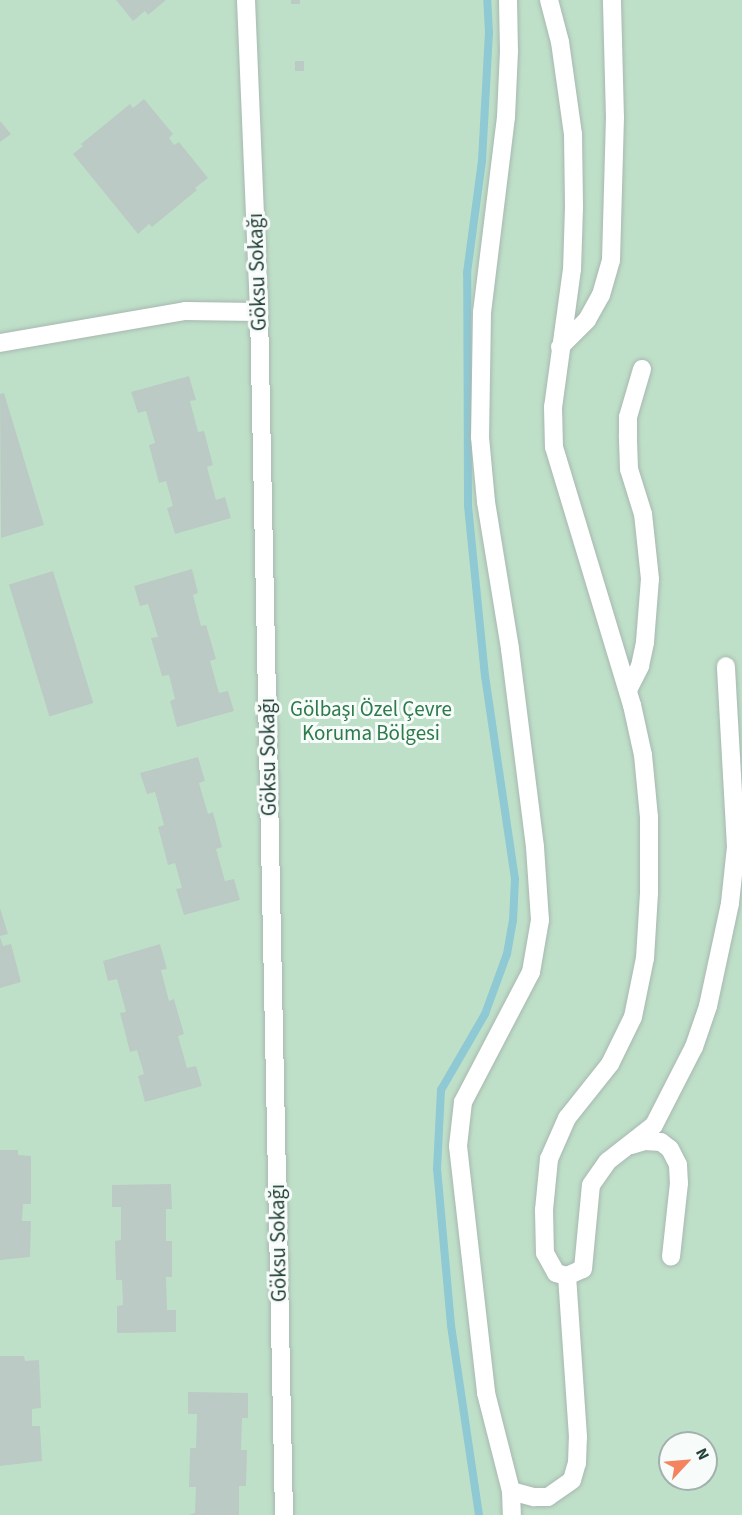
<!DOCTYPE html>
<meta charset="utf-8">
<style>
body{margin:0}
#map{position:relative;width:742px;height:1515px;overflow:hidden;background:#e6efeb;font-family:"Source Sans 3",sans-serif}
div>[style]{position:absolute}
.green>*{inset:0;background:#bfe0c8}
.stream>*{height:8px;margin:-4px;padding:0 4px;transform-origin:4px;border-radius:4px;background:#8ec9d4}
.building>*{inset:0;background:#bbcac4;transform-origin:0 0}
.roads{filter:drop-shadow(0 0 2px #a8b8b2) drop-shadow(0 0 2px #a8b8b2)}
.street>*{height:18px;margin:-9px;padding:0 9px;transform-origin:9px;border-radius:9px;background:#fff}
span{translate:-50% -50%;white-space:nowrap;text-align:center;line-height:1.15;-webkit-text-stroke:6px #f7fbf9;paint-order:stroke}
.street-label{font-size:21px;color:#24423a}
.park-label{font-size:21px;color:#2d7a4b}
.north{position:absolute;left:658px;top:1431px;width:60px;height:60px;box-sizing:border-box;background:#f7fbf9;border:2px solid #a3b1ad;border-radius:50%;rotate:64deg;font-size:16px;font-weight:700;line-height:24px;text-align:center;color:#24423a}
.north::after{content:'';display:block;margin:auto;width:21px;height:27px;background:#f4845f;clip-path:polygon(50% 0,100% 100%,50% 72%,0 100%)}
</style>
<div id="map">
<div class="green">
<div style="clip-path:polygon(evenodd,0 0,742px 0,742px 1515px,0 1515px,0 0,670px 1443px,706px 1443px,706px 1479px,670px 1479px,670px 1443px)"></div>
</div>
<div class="stream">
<div style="left:479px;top:1515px;width:192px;rotate:-98.4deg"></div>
<div style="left:451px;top:1325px;width:157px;rotate:-95.1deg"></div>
<div style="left:437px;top:1169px;width:79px;rotate:-87.1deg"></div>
<div style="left:441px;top:1090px;width:88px;rotate:-59.9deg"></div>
<div style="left:485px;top:1014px;width:64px;rotate:-69.9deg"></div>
<div style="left:507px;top:954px;width:34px;rotate:-80deg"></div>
<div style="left:513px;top:921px;width:42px;rotate:-87.3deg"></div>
<div style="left:515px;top:879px;width:205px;rotate:-98.4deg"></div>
<div style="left:485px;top:676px;width:172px;rotate:-95.7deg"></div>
<div style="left:468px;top:505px;width:232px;rotate:-90.2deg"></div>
<div style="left:467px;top:273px;width:113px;rotate:-82.4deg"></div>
<div style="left:482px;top:161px;width:128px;rotate:-86.9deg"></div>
<div style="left:489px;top:33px;width:33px;rotate:-93deg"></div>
</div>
<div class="building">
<div style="clip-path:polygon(116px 0,166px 0,148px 15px,145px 11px,133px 21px)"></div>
<div style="left:291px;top:0;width:9px;height:4px"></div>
<div style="left:295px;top:61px;width:9px;height:10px"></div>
<div style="clip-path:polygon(144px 99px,173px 134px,169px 138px,174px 145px,179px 142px,208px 178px,195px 188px,197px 190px,152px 227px,149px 224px,138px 234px,73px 154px,83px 146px,81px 144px,130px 104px,133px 108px)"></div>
<div style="clip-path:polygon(0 121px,11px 134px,0 142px)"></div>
<div style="clip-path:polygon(189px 376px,196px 400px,190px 401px,198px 432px,204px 431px,213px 465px,207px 467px,216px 500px,225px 497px,231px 518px,175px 534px,167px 508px,173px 506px,166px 481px,159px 483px,149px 445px,155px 443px,146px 411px,138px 413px,131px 392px)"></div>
<div style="clip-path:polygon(4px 393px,44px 525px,1px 538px,0 394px)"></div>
<div style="clip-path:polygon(192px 569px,198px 593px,193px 595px,201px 626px,206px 625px,216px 659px,210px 661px,219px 693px,228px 691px,234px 711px,177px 727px,170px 701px,175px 699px,169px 675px,162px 676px,151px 638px,158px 637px,148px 604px,140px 606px,134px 586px)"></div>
<div style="left:53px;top:571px;width:138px;height:46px;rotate:73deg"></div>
<div style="clip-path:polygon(198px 757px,205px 781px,199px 783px,208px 814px,213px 812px,222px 847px,216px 849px,225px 881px,234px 879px,240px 900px,184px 915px,176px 889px,182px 888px,175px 863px,168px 865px,158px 827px,164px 825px,155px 792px,147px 794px,140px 773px)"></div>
<div style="clip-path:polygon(0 908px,8px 934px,0 936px)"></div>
<div style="clip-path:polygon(0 937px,3px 946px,11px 944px,21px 982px,0 988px)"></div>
<div style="clip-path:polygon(160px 944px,167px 969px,161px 970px,169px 1001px,174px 999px,184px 1034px,178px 1036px,187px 1068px,196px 1066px,202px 1086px,145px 1102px,138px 1076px,144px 1074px,137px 1050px,130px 1052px,120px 1013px,126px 1012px,117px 979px,108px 981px,103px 961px)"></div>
<div style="clip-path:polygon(0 1150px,18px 1150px,18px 1155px,31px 1156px,31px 1204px,23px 1204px,22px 1221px,31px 1221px,30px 1257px,0 1260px)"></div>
<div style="clip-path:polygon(171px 1184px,172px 1209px,166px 1209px,166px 1241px,172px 1241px,172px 1277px,166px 1277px,167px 1310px,176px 1310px,176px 1332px,117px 1333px,117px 1306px,123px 1305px,122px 1280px,116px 1280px,115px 1241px,121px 1240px,121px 1207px,112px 1207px,112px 1185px)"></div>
<div style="clip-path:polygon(0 1356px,24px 1356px,25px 1361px,39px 1360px,41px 1408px,32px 1409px,32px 1426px,40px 1426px,42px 1461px,0 1466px)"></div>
<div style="clip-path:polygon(188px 1392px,248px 1393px,248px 1418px,242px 1418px,241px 1450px,247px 1450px,246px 1486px,239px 1486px,239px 1515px,189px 1515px,195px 1513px,196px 1487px,189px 1487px,190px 1448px,196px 1448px,197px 1414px,188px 1414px)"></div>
</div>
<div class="roads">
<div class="street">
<div style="left:246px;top:0;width:312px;rotate:87.6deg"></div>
<div style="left:259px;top:312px;width:1203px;rotate:88.81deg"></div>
<div style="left:508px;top:0;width:51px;rotate:88.9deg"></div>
<div style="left:509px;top:51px;width:66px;rotate:92.6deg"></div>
<div style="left:506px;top:117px;width:196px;rotate:97deg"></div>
<div style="left:482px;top:312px;width:125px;rotate:90.9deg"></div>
<div style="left:480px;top:437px;width:65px;rotate:84.7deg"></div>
<div style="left:486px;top:502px;width:149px;rotate:80.7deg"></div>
<div style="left:510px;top:649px;width:200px;rotate:82.8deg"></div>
<div style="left:535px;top:847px;width:73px;rotate:86.1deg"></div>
<div style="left:540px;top:920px;width:53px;rotate:99.8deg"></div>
<div style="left:531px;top:972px;width:147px;rotate:117.6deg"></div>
<div style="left:463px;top:1102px;width:44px;rotate:96.5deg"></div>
<div style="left:458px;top:1146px;width:249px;rotate:83.5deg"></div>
<div style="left:486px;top:1393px;width:101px;rotate:75.7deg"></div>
<div style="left:511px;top:1491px;width:24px;rotate:88deg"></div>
<div style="left:549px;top:0;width:43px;rotate:75.3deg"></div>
<div style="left:560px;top:42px;width:93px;rotate:82deg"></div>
<div style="left:573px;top:134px;width:73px;rotate:89.2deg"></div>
<div style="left:574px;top:207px;width:62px;rotate:91.8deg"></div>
<div style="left:572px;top:269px;width:139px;rotate:97.8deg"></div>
<div style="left:553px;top:407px;width:40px;rotate:88.6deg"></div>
<div style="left:554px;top:447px;width:270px;rotate:73.2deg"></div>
<div style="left:632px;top:705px;width:51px;rotate:77.6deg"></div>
<div style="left:643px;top:755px;width:62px;rotate:84.5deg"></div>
<div style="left:649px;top:817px;width:76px;rotate:90deg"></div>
<div style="left:649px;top:893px;width:65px;rotate:93.5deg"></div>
<div style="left:645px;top:958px;width:60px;rotate:101.5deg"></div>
<div style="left:633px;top:1017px;width:52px;rotate:116.1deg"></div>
<div style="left:610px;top:1064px;width:69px;rotate:128.5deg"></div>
<div style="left:567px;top:1118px;width:45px;rotate:113.7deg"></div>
<div style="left:549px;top:1159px;width:51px;rotate:95.6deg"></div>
<div style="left:544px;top:1210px;width:43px;rotate:88.7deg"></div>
<div style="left:545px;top:1253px;width:23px;rotate:61deg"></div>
<div style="left:556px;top:1273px;width:11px;rotate:15deg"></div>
<div style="left:567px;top:1276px;width:17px;rotate:-24deg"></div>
<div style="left:583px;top:1269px;width:84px;rotate:-84.6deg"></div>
<div style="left:591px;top:1185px;width:29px;rotate:-55deg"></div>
<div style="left:608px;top:1161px;width:58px;rotate:-38deg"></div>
<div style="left:654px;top:1125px;width:88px;rotate:-62.9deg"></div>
<div style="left:694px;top:1047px;width:43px;rotate:-71.1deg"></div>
<div style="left:708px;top:1006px;width:105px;rotate:-77.9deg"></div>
<div style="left:730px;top:903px;width:56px;rotate:-83.9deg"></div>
<div style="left:736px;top:847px;width:181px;rotate:-93.2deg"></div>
<div style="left:0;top:343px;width:188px;rotate:-9.8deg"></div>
<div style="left:185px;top:311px;width:74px;rotate:0.8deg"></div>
<div style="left:560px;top:347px;width:38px;rotate:-45deg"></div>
<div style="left:587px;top:320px;width:29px;rotate:-61deg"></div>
<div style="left:601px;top:295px;width:36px;rotate:-74deg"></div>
<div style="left:611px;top:260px;width:142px;rotate:-88.4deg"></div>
<div style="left:615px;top:118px;width:118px;rotate:-91.5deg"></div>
<div style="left:628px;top:690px;width:27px;rotate:-63deg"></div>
<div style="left:640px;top:666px;width:25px;rotate:-78deg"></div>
<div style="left:645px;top:642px;width:63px;rotate:-85.5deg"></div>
<div style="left:650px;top:579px;width:65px;rotate:-96.1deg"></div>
<div style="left:643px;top:514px;width:47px;rotate:-107.3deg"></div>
<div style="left:629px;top:469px;width:34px;rotate:-92deg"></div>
<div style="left:628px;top:435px;width:18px;rotate:-90deg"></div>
<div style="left:628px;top:417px;width:50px;rotate:-73.7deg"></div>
<div style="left:631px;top:1145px;width:15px;rotate:-16deg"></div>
<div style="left:645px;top:1141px;width:16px;rotate:4deg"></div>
<div style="left:661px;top:1142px;width:11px;rotate:38deg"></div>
<div style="left:670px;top:1149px;width:18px;rotate:63deg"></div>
<div style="left:678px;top:1165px;width:18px;rotate:87deg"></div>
<div style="left:679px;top:1183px;width:74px;rotate:96.2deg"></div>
<div style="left:511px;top:1491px;width:24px;rotate:15deg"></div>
<div style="left:534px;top:1497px;width:14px"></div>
<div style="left:548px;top:1497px;width:29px;rotate:-35deg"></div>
<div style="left:572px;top:1480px;width:18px;rotate:-74deg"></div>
<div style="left:577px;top:1463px;width:26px;rotate:-88deg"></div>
<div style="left:578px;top:1437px;width:161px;rotate:-93.9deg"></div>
</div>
</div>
<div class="street-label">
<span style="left:257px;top:272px;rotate:-92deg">Göksu Sokağı</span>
<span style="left:268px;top:757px;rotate:-91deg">Göksu Sokağı</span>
<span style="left:278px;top:1243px;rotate:-91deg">Göksu Sokağı</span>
</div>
<div class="park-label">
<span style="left:371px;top:721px">Gölbaşı Özel Çevre<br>Koruma Bölgesi</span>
</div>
<div class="north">N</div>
</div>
